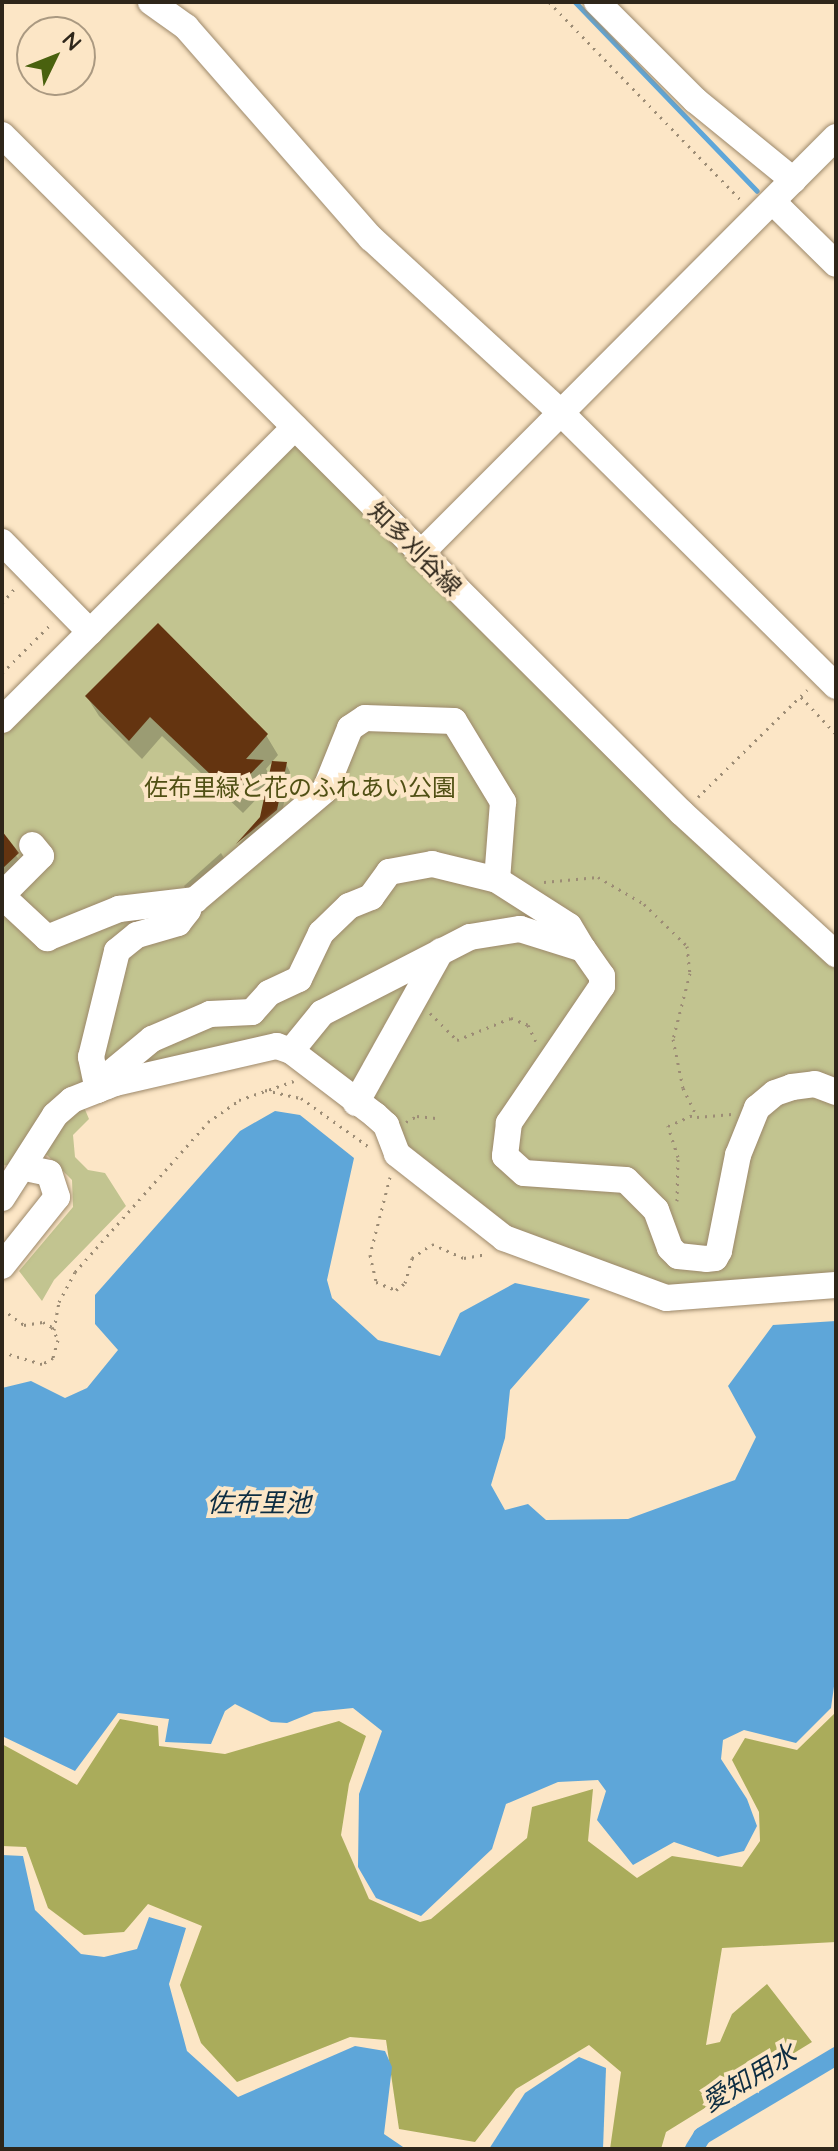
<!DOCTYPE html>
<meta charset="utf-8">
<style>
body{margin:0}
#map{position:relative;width:838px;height:2151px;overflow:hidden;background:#fce6c6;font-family:Quicksand,"Noto Sans JP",sans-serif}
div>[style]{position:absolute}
.green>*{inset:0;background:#c2c490}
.forest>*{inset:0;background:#aaac5b}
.water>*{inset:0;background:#5ea6d9}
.shadow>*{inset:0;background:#0003}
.stream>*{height:5px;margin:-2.5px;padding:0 2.5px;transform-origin:2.5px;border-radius:2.5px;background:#5ea6d9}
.canal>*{height:18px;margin:-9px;padding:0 9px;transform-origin:9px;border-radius:9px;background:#5ea6d9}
.building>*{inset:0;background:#643410}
.path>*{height:3px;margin-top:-1.5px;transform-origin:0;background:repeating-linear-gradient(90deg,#9c8c75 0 2px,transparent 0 8px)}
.roads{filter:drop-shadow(0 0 2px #9c886a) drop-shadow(0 0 2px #9c886a)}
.minor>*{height:26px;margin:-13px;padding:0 13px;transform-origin:13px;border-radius:13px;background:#fff}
span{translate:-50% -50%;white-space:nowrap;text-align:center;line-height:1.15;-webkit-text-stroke:8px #fce6c6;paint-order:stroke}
.street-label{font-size:24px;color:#2e261a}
.park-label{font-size:24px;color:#505014}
.water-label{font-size:26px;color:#0d2d42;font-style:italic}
.frame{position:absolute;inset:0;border:4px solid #2e261a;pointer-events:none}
.north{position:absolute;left:16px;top:16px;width:80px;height:80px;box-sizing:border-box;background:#fce6c6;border:2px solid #aa9981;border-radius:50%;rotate:47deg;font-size:22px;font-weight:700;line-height:32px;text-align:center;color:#2e261a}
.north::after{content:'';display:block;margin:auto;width:28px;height:36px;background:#49610e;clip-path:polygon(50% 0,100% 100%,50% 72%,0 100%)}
</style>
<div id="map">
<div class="green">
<div style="clip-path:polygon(295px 427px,836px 954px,836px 1285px,666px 1298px,504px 1238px,302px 1050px,102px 1070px,75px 1086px,89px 1119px,73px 1135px,75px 1157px,88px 1170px,105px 1173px,126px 1206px,54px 1280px,42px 1301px,19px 1271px,73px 1207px,72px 1180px,47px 1155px,2px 1166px,2px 734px,278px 454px)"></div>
</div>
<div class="forest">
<div style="clip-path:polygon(836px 1712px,836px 1942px,722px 1948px,706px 2045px,720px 2042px,732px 2014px,767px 1984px,812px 2042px,666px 2132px,661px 2149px,610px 2149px,621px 2072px,589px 2045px,516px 2089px,475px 2142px,399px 2129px,386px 2040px,350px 2037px,237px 2082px,201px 2043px,180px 1985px,202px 1926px,148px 1904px,124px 1932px,84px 1935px,48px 1908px,26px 1847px,2px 1846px,2px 1744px,77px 1785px,120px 1719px,158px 1726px,159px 1746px,225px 1754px,339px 1721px,366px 1736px,349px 1784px,341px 1835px,369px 1899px,420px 1922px,431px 1919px,527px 1838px,532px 1807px,593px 1789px,588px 1841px,637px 1878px,672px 1856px,742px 1867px,760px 1841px,759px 1812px,732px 1760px,745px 1738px,797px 1750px)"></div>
</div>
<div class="water">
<div style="clip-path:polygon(275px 1111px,300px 1115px,354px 1158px,327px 1280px,332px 1298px,378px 1340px,440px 1356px,460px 1313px,515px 1283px,590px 1299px,510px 1390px,505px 1438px,491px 1485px,505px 1510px,528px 1504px,546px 1520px,628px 1519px,735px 1480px,756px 1437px,728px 1386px,773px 1325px,836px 1321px,836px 1672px,831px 1708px,796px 1743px,744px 1730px,723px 1740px,721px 1759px,747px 1799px,757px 1826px,744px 1851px,718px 1857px,674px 1842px,633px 1865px,597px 1820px,606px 1791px,598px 1780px,558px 1782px,506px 1804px,492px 1849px,421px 1916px,376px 1898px,358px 1867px,359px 1794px,382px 1731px,353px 1708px,314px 1712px,287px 1723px,271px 1722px,235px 1704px,225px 1711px,211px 1744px,165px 1742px,169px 1719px,118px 1713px,75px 1771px,2px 1736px,2px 1388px,31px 1381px,65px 1398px,87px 1388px,118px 1350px,95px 1324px,95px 1295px,240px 1131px)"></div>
<div style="clip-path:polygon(2px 1855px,23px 1856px,35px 1910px,81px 1954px,104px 1957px,137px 1949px,149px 1917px,186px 1928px,169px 1984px,187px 2051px,238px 2097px,355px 2046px,385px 2051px,392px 2067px,384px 2134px,406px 2149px,2px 2149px)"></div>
<div style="clip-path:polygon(579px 2057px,606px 2068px,603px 2149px,489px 2149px,525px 2093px)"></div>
</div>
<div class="shadow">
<div style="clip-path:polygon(87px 697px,266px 735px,278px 755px,266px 769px,271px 777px,286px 764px,290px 772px,281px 818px,242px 850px,239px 844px,262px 818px,269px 786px,243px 813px,162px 736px,142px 759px,99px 716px)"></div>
<div style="clip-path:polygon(2px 837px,26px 869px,2px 894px)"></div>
<div style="clip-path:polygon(221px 853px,228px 865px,189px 894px,184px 886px)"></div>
</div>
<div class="stream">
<div style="left:575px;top:2px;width:262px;rotate:46.1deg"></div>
</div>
<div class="canal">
<div style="left:694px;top:2149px;width:15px;rotate:-58deg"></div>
<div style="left:702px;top:2136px;width:156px;rotate:-30.8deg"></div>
</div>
<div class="building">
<div style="clip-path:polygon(158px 623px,268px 734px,246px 759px,264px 760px,231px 794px,150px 717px,129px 741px,85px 696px)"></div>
<div style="clip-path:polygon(272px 761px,287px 762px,277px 810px,236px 844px,260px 817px)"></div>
<div style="clip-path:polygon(2px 831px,19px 853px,2px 869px)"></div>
</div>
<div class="path">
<div style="left:549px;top:2px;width:276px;rotate:45.9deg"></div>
<div style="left:2px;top:603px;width:20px;rotate:-49deg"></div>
<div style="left:2px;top:673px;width:72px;rotate:-45deg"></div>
<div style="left:801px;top:697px;width:51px;rotate:46.6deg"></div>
<div style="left:698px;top:797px;width:153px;rotate:-44.5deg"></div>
<div style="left:544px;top:882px;width:54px;rotate:-5.3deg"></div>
<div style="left:598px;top:877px;width:53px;rotate:30.4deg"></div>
<div style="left:644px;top:904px;width:60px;rotate:44.3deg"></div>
<div style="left:687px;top:946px;width:27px;rotate:84deg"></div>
<div style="left:690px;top:973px;width:68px;rotate:104.4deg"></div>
<div style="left:673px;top:1039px;width:50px;rotate:78.5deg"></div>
<div style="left:683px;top:1088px;width:32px;rotate:64deg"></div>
<div style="left:697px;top:1117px;width:35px;rotate:-5deg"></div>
<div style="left:430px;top:1013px;width:38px;rotate:45deg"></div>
<div style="left:457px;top:1040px;width:58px;rotate:-22.2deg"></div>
<div style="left:511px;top:1018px;width:18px;rotate:22deg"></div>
<div style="left:528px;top:1025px;width:19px;rotate:65deg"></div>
<div style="left:265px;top:1090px;width:37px;rotate:13deg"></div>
<div style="left:301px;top:1098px;width:87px;rotate:35.7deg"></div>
<div style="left:406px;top:1122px;width:13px;rotate:-29deg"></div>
<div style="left:417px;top:1116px;width:19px;rotate:6deg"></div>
<div style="left:390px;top:1177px;width:81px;rotate:104.4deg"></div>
<div style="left:370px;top:1255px;width:28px;rotate:77deg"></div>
<div style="left:376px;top:1282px;width:22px;rotate:22deg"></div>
<div style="left:396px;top:1290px;width:11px;rotate:-38deg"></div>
<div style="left:405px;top:1283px;width:26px;rotate:-74deg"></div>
<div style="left:412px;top:1258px;width:24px;rotate:-35deg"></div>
<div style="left:432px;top:1244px;width:35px;rotate:24deg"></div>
<div style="left:464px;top:1258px;width:23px;rotate:-10deg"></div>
<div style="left:677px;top:1201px;width:44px;rotate:-88.7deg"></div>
<div style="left:678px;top:1157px;width:33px;rotate:-108deg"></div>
<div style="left:668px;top:1126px;width:27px;rotate:-24deg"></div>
<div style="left:2px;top:1309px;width:27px;rotate:36deg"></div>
<div style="left:24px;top:1325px;width:19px;rotate:-9deg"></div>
<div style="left:43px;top:1322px;width:10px;rotate:29deg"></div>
<div style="left:52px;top:1327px;width:14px;rotate:65deg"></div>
<div style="left:58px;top:1340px;width:19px;rotate:106deg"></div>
<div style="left:53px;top:1358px;width:13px;rotate:151deg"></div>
<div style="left:42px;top:1364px;width:42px;rotate:-163.3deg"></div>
<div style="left:54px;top:1330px;width:28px;rotate:-80deg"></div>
<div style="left:59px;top:1302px;width:34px;rotate:-62deg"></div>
<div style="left:75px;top:1272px;width:200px;rotate:-48.4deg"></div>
<div style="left:208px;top:1122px;width:38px;rotate:-35deg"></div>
<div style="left:239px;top:1100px;width:58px;rotate:-19.1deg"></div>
</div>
<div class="roads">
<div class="minor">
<div style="left:151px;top:2px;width:43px;rotate:35.5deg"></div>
<div style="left:186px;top:27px;width:281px;rotate:48.8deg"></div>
<div style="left:371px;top:238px;width:258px;rotate:42.6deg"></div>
<div style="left:561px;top:413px;width:387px;rotate:44.8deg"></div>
<div style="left:597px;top:2px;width:139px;rotate:45deg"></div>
<div style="left:695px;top:100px;width:127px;rotate:39.2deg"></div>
<div style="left:2px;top:135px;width:960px;rotate:44.92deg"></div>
<div style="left:682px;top:813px;width:209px;rotate:42.5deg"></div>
<div style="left:773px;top:202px;width:88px;rotate:44.5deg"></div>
<div style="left:2px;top:542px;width:126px;rotate:45.6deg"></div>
<div style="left:420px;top:554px;width:589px;rotate:-45.07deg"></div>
<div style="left:2px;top:720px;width:414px;rotate:-45deg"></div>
<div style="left:2px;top:895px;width:55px;rotate:-45deg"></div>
<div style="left:41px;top:856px;width:14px;rotate:-129deg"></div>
<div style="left:2px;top:896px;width:62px;rotate:43deg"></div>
<div style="left:47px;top:938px;width:78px;rotate:-21.9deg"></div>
<div style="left:119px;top:909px;width:77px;rotate:-6.8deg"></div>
<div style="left:195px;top:900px;width:170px;rotate:-40.2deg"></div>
<div style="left:325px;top:790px;width:67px;rotate:-68deg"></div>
<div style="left:350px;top:728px;width:18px;rotate:-34deg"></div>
<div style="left:365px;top:718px;width:89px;rotate:1.9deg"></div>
<div style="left:454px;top:721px;width:95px;rotate:58.8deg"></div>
<div style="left:503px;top:802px;width:78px;rotate:94.4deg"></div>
<div style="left:291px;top:1051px;width:49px;rotate:-50.8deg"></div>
<div style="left:322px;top:1013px;width:166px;rotate:-27.2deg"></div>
<div style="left:470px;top:937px;width:51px;rotate:-9.1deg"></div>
<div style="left:520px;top:929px;width:66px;rotate:17.6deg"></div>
<div style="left:583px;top:949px;width:33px;rotate:55deg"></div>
<div style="left:602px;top:976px;width:10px;rotate:90deg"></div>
<div style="left:602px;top:986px;width:166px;rotate:124.2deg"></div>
<div style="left:509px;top:1123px;width:33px;rotate:97deg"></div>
<div style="left:505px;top:1156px;width:25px;rotate:42deg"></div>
<div style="left:524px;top:1173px;width:102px;rotate:3.9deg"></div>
<div style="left:626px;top:1180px;width:42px;rotate:45deg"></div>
<div style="left:656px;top:1210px;width:40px;rotate:69.8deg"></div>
<div style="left:670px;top:1248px;width:11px;rotate:45deg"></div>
<div style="left:678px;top:1256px;width:28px;rotate:6deg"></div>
<div style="left:706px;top:1259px;width:9px;rotate:-6deg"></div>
<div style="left:715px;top:1258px;width:8px;rotate:-60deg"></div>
<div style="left:719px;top:1251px;width:98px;rotate:-78.8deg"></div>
<div style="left:738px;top:1155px;width:51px;rotate:-68deg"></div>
<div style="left:757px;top:1108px;width:23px;rotate:-40deg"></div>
<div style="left:775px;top:1093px;width:18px;rotate:-19deg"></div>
<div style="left:792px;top:1087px;width:23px;rotate:-7deg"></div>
<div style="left:815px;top:1084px;width:22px;rotate:21deg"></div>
<div style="left:107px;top:1086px;width:9px;rotate:-96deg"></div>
<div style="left:106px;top:1077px;width:60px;rotate:-39.6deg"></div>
<div style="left:152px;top:1039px;width:63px;rotate:-23.3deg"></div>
<div style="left:210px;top:1014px;width:42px;rotate:-2.7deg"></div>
<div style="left:252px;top:1012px;width:25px;rotate:-48deg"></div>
<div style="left:269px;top:993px;width:33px;rotate:-25deg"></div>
<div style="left:299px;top:979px;width:51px;rotate:-64.4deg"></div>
<div style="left:321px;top:933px;width:39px;rotate:-44deg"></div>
<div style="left:349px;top:906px;width:24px;rotate:-22deg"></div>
<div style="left:371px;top:897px;width:31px;rotate:-54deg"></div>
<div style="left:389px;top:872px;width:44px;rotate:-10.5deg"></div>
<div style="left:432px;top:864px;width:67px;rotate:13.8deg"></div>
<div style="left:497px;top:880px;width:85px;rotate:32.6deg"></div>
<div style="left:569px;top:926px;width:27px;rotate:59deg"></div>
<div style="left:98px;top:1090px;width:34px;rotate:-102deg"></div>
<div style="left:91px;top:1057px;width:109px;rotate:-76.2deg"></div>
<div style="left:117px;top:951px;width:26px;rotate:-39deg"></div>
<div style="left:137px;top:935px;width:43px;rotate:-16.3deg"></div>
<div style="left:178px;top:923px;width:16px;rotate:-52deg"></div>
<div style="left:188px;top:910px;width:7px;rotate:-106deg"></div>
<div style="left:356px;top:1103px;width:174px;rotate:-60.8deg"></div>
<div style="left:2px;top:1198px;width:98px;rotate:-57.4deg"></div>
<div style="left:55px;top:1115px;width:23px;rotate:-41deg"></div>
<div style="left:72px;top:1100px;width:46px;rotate:-21.6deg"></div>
<div style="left:115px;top:1083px;width:166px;rotate:-12.9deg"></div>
<div style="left:277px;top:1046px;width:15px;rotate:20deg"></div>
<div style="left:291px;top:1051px;width:106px;rotate:37.3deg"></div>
<div style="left:375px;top:1115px;width:15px;rotate:42deg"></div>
<div style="left:386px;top:1125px;width:31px;rotate:69deg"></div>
<div style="left:397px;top:1154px;width:136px;rotate:38.1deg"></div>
<div style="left:504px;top:1238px;width:173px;rotate:20.3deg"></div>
<div style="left:666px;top:1298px;width:170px;rotate:-4.4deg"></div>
<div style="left:2px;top:1266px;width:88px;rotate:-51.4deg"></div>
<div style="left:57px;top:1197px;width:25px;rotate:-108deg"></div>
<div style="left:49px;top:1173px;width:24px;rotate:-168deg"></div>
</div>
</div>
<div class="street-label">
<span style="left:415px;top:549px;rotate:45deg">知多刈谷線</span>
</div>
<div class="park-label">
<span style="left:300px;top:788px">佐布里緑と花のふれあい公園</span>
</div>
<div class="water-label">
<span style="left:259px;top:1503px">佐布里池</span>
<span style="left:749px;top:2078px;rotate:-31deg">愛知用水</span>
</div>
<div class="frame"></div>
<div class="north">N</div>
</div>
